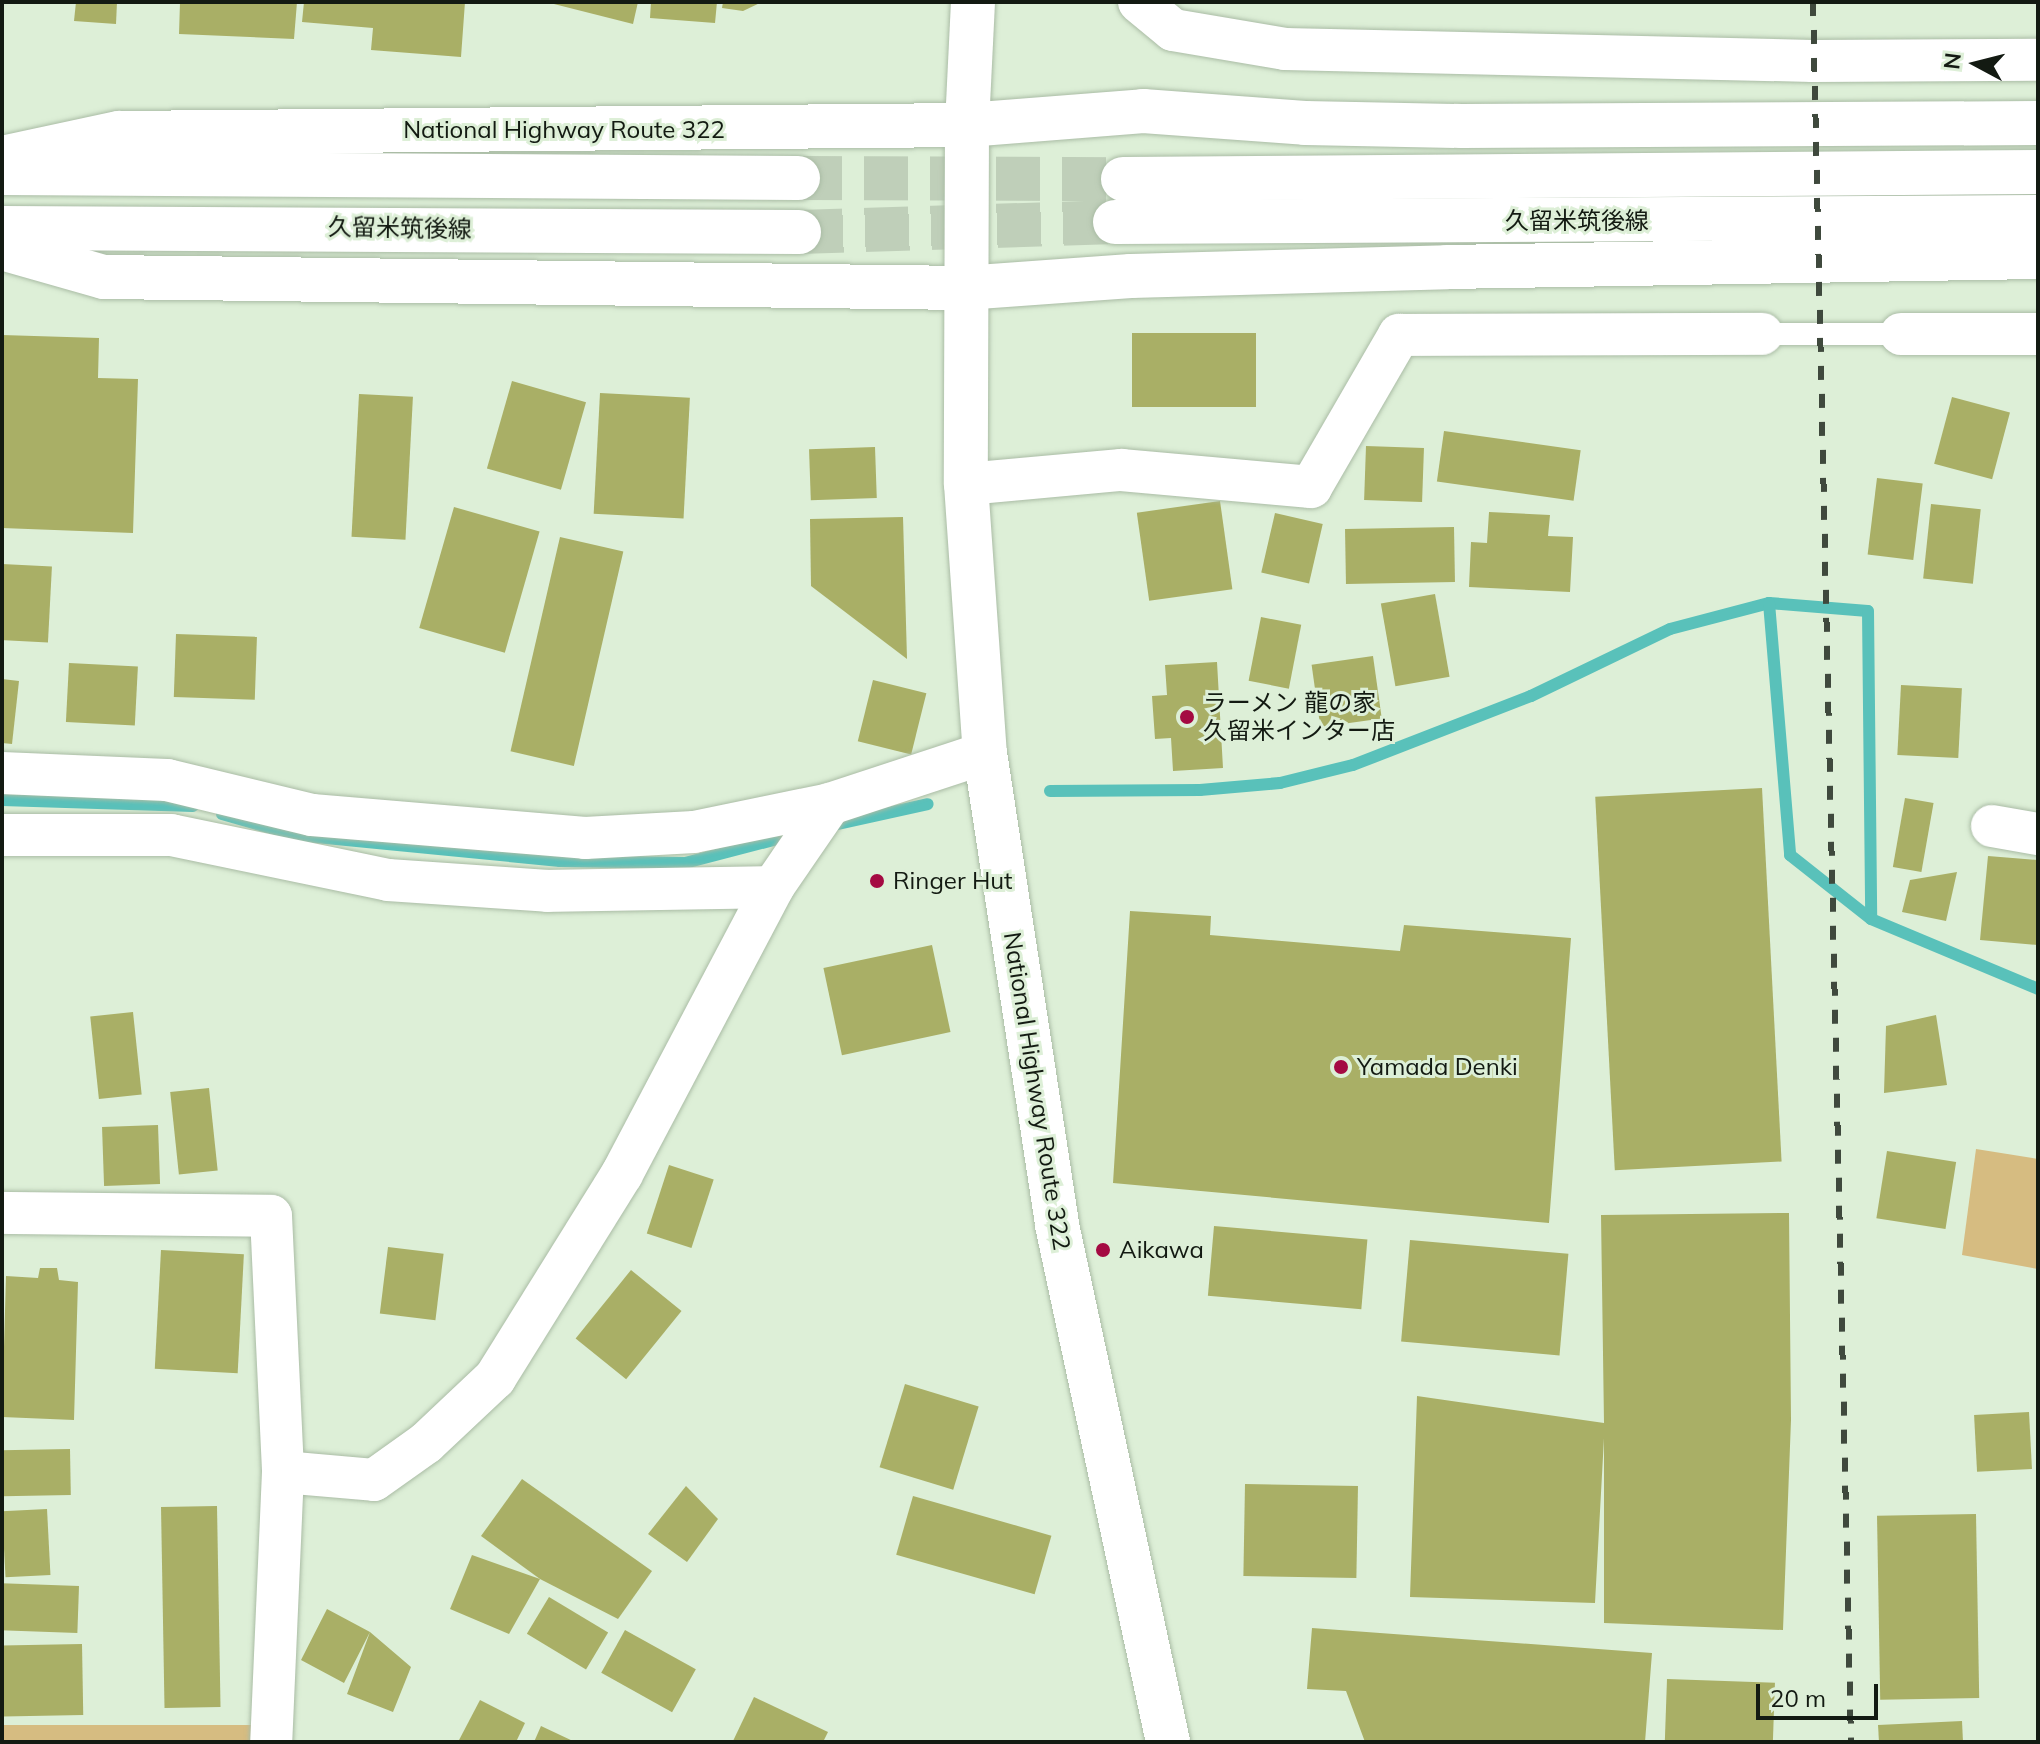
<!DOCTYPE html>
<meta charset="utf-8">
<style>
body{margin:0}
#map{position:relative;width:2040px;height:1744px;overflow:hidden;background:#ddefd7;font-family:Mulish,"Noto Sans JP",sans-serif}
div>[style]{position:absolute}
.green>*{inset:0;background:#d6bc81;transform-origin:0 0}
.stream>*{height:12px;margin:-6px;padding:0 6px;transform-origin:6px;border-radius:6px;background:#59c1ba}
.building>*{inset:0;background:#a9af66;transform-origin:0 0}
.primary-tunnel>*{height:44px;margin-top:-22px;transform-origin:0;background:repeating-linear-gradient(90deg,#bfcfb9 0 44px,transparent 0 66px)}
.roads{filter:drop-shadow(0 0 2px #aabca5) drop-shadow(0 0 2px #aabca5)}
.lane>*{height:22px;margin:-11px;padding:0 11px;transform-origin:11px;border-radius:11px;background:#fff}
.street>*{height:42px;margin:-21px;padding:0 21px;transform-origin:21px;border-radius:21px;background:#fff}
.primary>*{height:44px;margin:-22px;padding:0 22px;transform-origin:22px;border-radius:22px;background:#fff}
.highway>*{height:44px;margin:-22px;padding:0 22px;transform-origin:22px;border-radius:22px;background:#fff}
.rail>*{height:6px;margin-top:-3px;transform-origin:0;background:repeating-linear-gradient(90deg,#3f493d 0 14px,transparent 0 28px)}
.dots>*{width:22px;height:22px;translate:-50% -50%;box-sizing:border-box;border:4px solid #ddefd7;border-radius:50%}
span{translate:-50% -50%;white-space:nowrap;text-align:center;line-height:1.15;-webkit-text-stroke:6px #ddefd7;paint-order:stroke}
.street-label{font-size:24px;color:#131a12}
.poi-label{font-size:24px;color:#131a12}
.left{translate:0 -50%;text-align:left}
.frame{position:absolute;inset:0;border:4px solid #131a12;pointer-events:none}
.north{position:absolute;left:1936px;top:24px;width:80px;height:80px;-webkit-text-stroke:6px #ddefd7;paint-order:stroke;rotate:277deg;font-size:22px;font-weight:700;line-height:32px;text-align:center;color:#131a12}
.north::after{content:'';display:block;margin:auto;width:28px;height:36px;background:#131a12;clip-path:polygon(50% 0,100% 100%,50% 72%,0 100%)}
.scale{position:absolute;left:1756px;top:1684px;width:122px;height:36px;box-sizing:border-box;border:4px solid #131a12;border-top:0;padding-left:10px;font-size:24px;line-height:28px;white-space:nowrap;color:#131a12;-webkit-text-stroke:6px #ddefd7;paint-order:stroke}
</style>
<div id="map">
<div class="green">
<div style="clip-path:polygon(1976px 1149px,2038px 1159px,2038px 1269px,1962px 1255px)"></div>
<div style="left:2px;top:1725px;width:270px;height:17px"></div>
</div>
<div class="stream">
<div style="left:1769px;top:603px;width:99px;rotate:4.6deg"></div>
<div style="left:1868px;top:611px;width:308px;rotate:89.4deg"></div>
<div style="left:1050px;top:791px;width:150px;rotate:-0.4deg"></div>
<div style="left:1200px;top:790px;width:80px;rotate:-5deg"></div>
<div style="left:1280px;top:783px;width:75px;rotate:-13.9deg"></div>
<div style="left:1353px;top:765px;width:191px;rotate:-21.2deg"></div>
<div style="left:1531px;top:696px;width:154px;rotate:-25.7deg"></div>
<div style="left:1670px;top:629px;width:102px;rotate:-14.7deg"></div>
<div style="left:1769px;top:603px;width:253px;rotate:85.2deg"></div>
<div style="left:1790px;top:855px;width:103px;rotate:38.3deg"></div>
<div style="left:1871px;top:919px;width:181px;rotate:22.7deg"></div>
<div style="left:2px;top:800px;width:191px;rotate:1.8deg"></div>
<div style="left:222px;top:814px;width:76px;rotate:16deg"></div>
<div style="left:295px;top:835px;width:266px;rotate:5.6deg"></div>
<div style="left:560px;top:861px;width:125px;rotate:0.9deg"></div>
<div style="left:685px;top:863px;width:115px;rotate:-14.6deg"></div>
<div style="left:829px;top:826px;width:101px;rotate:-12.5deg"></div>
</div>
<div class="building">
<div style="clip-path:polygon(76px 2px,117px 2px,116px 24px,74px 21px)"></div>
<div style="clip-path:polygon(180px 2px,297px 2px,294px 39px,179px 34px)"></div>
<div style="clip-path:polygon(304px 2px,465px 2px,461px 57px,371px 50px,373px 28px,302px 22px)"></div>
<div style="clip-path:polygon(546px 2px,638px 2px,633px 24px)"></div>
<div style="clip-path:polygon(651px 2px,717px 2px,715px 23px,650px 18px)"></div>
<div style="clip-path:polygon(723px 2px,762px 2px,743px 11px,722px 8px)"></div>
<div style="left:1256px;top:333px;width:74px;height:124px;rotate:90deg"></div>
<div style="clip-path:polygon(2px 335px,99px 338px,98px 378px,138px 379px,133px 533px,2px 528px)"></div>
<div style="left:512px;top:381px;width:77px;height:91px;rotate:16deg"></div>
<div style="left:600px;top:393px;width:90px;height:121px;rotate:3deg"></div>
<div style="left:359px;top:394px;width:54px;height:143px;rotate:3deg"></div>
<div style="left:1952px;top:397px;width:60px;height:69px;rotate:15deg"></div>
<div style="left:1444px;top:431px;width:138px;height:51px;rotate:8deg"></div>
<div style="left:1366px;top:446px;width:58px;height:54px;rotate:2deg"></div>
<div style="left:875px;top:447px;width:51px;height:66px;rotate:88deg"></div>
<div style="left:1877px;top:478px;width:46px;height:77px;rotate:7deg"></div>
<div style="left:1220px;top:501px;width:89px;height:84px;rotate:82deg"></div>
<div style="left:1931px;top:504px;width:50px;height:75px;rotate:6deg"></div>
<div style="left:454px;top:507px;width:89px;height:126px;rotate:16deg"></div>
<div style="clip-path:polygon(1489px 512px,1550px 515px,1548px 536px,1573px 537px,1570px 592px,1469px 587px,1471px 542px,1487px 543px)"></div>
<div style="left:1275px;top:513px;width:49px;height:61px;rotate:13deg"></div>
<div style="clip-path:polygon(903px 517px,907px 659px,811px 586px,810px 519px)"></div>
<div style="left:1454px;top:527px;width:55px;height:109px;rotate:89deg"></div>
<div style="left:560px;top:537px;width:65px;height:220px;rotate:13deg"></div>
<div style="left:2px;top:564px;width:50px;height:76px;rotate:3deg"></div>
<div style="left:1435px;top:594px;width:84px;height:55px;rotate:80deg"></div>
<div style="left:1261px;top:617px;width:41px;height:65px;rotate:11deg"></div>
<div style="left:176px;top:634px;width:81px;height:63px;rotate:2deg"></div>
<div style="left:1373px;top:656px;width:63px;height:62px;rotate:82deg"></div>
<div style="clip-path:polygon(1217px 662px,1223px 768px,1173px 771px,1171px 738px,1155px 739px,1152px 696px,1167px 695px,1165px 665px)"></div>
<div style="left:69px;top:663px;width:69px;height:59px;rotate:3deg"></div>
<div style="clip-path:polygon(2px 679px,19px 681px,12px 744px,2px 743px)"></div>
<div style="left:873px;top:680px;width:55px;height:63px;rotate:14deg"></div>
<div style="left:1901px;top:685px;width:61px;height:70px;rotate:3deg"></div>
<div style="left:1762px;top:788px;width:374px;height:167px;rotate:87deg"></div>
<div style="left:1905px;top:798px;width:29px;height:70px;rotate:10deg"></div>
<div style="clip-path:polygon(1988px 856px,2038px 860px,2038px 945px,1980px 940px)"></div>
<div style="clip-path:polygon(1957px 872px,1946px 921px,1902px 912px,1910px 880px)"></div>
<div style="clip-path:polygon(1130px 911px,1211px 916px,1210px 935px,1400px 951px,1404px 925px,1571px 938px,1549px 1223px,1113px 1183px)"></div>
<div style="left:932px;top:945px;width:89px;height:111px;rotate:78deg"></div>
<div style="left:133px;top:1012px;width:83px;height:43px;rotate:84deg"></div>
<div style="clip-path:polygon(1936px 1015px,1947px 1085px,1884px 1093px,1886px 1026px)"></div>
<div style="left:209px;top:1088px;width:83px;height:39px;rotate:84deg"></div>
<div style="left:158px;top:1125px;width:59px;height:56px;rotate:88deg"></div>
<div style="left:1887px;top:1151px;width:70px;height:68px;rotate:9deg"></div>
<div style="left:669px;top:1165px;width:47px;height:72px;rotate:18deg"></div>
<div style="clip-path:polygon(1789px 1213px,1791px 1420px,1783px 1630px,1604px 1623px,1604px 1438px,1595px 1603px,1410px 1597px,1417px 1396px,1604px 1423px,1601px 1215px)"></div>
<div style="left:1214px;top:1226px;width:154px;height:70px;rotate:5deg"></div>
<div style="left:1410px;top:1240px;width:159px;height:102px;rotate:5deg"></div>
<div style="left:388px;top:1247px;width:56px;height:67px;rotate:7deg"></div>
<div style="left:161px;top:1250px;width:83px;height:119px;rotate:3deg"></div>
<div style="clip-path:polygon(40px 1268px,57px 1268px,59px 1280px,78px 1282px,74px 1420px,2px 1417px,6px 1276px,38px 1278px)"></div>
<div style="left:631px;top:1270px;width:65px;height:88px;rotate:39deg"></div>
<div style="left:905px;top:1384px;width:77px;height:87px;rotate:17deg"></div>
<div style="left:2029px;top:1412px;width:57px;height:55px;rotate:87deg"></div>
<div style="left:70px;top:1449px;width:46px;height:68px;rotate:89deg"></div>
<div style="clip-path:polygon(522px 1479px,652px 1571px,618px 1619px,540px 1579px,481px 1536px)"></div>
<div style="left:1245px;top:1484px;width:113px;height:92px;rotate:1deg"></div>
<div style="clip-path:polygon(686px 1486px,718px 1519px,687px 1562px,648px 1534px)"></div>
<div style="left:913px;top:1496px;width:144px;height:61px;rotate:16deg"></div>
<div style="left:217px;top:1506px;width:201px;height:56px;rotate:89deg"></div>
<div style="left:47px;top:1509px;width:66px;height:45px;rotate:87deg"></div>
<div style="left:1976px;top:1514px;width:184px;height:99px;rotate:89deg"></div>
<div style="clip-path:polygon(472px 1555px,540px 1579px,509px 1634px,450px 1609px)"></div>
<div style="left:79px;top:1586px;width:47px;height:77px;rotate:92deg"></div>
<div style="left:549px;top:1597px;width:69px;height:43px;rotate:31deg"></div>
<div style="clip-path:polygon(327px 1609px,370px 1632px,411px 1667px,393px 1712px,347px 1694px,370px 1632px,344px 1683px,301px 1660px)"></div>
<div style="clip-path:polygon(1312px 1628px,1652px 1653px,1645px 1742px,1365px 1742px,1346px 1691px,1307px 1689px)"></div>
<div style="left:625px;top:1630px;width:81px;height:49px;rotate:29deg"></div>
<div style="left:82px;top:1644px;width:71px;height:80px;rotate:89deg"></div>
<div style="left:1667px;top:1679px;width:108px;height:63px;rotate:2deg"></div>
<div style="clip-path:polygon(754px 1697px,828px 1732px,823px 1742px,733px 1741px)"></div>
<div style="clip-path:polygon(480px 1700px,525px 1723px,516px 1742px,458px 1742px)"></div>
<div style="clip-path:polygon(1962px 1721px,1963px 1742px,1879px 1742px,1878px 1725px)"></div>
<div style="clip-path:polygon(541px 1726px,575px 1742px,534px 1742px)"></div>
</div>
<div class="primary-tunnel">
<div style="left:798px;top:178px;width:325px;rotate:0.2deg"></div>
<div style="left:799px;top:232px;width:316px;rotate:-1.8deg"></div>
</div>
<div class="roads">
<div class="lane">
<div style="left:1762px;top:334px;width:139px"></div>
</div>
<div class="street">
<div style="left:1139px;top:2px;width:44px;rotate:39.5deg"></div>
<div style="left:1173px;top:30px;width:114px;rotate:9.6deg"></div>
<div style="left:1285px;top:49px;width:528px;rotate:1.3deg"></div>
<div style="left:1813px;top:61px;width:225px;rotate:-0.3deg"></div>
<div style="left:1901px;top:334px;width:137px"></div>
<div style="left:966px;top:484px;width:156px;rotate:-5.2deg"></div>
<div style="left:1121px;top:470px;width:191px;rotate:5.1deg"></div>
<div style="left:1311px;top:487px;width:176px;rotate:-59.9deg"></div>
<div style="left:1399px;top:335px;width:363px;rotate:-0.2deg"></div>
<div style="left:2px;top:773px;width:165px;rotate:2.4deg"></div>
<div style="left:167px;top:780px;width:149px;rotate:13.6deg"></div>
<div style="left:312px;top:815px;width:274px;rotate:4.8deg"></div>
<div style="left:585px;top:838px;width:109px;rotate:-3.2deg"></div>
<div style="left:694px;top:832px;width:139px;rotate:-11.6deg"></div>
<div style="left:830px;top:804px;width:163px;rotate:-18.2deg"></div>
<div style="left:1992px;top:826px;width:47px;rotate:9.9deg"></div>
<div style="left:2px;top:835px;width:169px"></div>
<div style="left:171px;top:835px;width:222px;rotate:11.7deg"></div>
<div style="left:388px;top:880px;width:160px;rotate:3.9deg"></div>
<div style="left:548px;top:891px;width:225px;rotate:-1deg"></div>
<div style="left:2px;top:1213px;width:269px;rotate:0.6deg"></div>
<div style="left:271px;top:1216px;width:256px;rotate:87.3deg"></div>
<div style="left:283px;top:1472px;width:270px;rotate:92.5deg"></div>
<div style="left:283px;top:1472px;width:91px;rotate:5deg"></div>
<div style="left:374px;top:1480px;width:64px;rotate:-35.4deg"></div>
<div style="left:426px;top:1443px;width:95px;rotate:-43.3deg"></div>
<div style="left:495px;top:1378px;width:240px;rotate:-58.1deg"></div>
<div style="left:622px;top:1174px;width:324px;rotate:-62.2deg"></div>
<div style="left:773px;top:887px;width:101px;rotate:-55.5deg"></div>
</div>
<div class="primary">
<div style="left:973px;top:2px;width:123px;rotate:92.8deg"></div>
<div style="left:967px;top:125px;width:177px;rotate:-4.5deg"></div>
<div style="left:1143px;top:111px;width:162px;rotate:4.2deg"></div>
<div style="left:1305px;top:123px;width:157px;rotate:1.1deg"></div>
<div style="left:1462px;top:126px;width:576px;rotate:-0.3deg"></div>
<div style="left:2px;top:173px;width:796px;rotate:0.36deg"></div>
<div style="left:1123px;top:179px;width:915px;rotate:-0.44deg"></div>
<div style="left:1115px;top:222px;width:923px;rotate:-0.31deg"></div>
<div style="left:2px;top:228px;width:797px;rotate:0.29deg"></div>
<div style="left:964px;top:288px;width:167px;rotate:-4.1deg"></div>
<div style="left:1131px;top:276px;width:316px;rotate:-1.6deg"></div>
<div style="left:1447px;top:267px;width:591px;rotate:-0.97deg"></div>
</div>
<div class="highway">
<div style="left:2px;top:158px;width:120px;rotate:-12.1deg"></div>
<div style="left:119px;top:133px;width:848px;rotate:-0.54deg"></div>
<div style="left:967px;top:125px;width:359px;rotate:90.2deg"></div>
<div style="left:966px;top:484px;width:270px;rotate:86deg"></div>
<div style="left:985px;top:753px;width:477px;rotate:81.3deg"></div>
<div style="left:1057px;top:1225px;width:529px;rotate:77.88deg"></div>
<div style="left:2px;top:248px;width:106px;rotate:15.9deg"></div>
<div style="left:104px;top:277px;width:860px;rotate:0.73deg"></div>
</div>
</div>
<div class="rail">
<div style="left:1813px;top:2px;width:1740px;rotate:88.75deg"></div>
</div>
<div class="dots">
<div style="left:1187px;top:717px;background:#a40a42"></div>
<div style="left:877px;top:881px;background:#a40a42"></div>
<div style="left:1341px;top:1067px;background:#a40a42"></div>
<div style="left:1103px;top:1250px;background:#a40a42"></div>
</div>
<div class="street-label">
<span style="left:564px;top:130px">National Highway Route 322</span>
<span style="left:1577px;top:221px">久留米筑後線</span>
<span style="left:400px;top:228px;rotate:1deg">久留米筑後線</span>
<span style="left:1037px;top:1091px;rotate:81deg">National Highway Route 322</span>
</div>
<div class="poi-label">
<span class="left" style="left:1203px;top:717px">ラーメン 龍の家<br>久留米インター店</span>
<span class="left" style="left:893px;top:881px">Ringer Hut</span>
<span class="left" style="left:1357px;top:1067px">Yamada Denki</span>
<span class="left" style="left:1119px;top:1250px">Aikawa</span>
</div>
<div class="frame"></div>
<div class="north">N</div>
<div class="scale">20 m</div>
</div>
